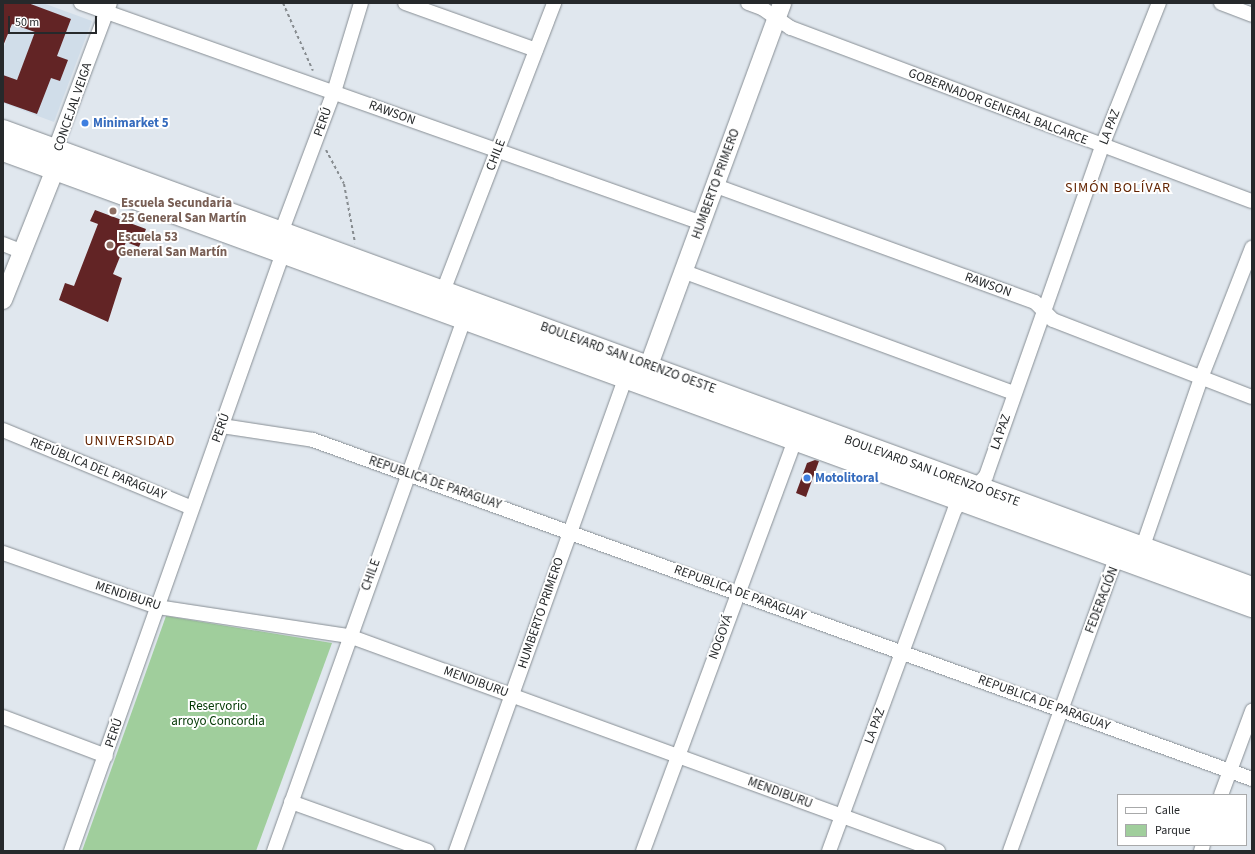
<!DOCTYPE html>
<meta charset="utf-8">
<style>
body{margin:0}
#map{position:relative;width:1255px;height:854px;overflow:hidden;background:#e0e7ee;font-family:"Source Sans 3",sans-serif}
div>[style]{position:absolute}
.built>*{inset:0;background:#d0dde9}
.green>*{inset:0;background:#a0ce9c}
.building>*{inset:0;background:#622425}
.path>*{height:2px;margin-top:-1px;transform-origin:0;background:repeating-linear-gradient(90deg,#878c90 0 3px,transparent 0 6px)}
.roads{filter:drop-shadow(0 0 1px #878e94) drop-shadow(0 0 1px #878e94)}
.minor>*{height:14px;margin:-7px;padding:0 7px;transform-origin:7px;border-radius:7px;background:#fff}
.tertiary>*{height:18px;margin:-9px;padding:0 9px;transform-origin:9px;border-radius:9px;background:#fff}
.primary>*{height:22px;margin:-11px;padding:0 11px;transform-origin:11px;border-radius:11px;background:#fff}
.dots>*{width:11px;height:11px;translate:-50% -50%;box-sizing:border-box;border:2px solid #fff;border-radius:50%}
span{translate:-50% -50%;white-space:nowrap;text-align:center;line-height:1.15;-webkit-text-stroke:4px #fff;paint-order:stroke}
.street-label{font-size:13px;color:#26292b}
.shop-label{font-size:13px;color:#366cbe;font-weight:700}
.left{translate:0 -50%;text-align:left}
.education-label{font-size:13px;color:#785e54;font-weight:700}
.park-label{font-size:13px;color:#033804}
.neighbourhood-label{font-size:14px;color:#632402;letter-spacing:1px}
.frame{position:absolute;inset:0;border:4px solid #26292b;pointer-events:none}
.legend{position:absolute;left:1117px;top:794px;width:130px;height:52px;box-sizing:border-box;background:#fff;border:1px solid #a8a9aa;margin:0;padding:5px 7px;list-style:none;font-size:12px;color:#26292b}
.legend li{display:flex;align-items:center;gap:8px;height:20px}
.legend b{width:20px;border:1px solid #a8a9aa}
.scale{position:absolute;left:8px;top:16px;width:89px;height:18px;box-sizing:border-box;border:2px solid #26292b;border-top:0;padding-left:5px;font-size:12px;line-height:14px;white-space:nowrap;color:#26292b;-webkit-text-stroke:3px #fff;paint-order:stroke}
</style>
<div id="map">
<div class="built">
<div style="clip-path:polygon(20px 3px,43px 3px,92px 21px,54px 122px,3px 103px,3px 49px)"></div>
</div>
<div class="green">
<div style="clip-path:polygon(166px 616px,332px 643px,256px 851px,82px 851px)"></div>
</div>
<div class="building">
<div style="clip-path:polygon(3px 3px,28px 3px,71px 19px,57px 56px,68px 60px,60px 81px,51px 78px,37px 114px,3px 102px,3px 75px,17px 80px,35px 32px,12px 24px,3px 46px)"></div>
<div style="clip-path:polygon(95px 210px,146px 229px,139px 247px,126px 242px,113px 274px,122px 278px,108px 322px,59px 300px,65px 283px,74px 286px,98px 224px,90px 221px)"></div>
<div style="clip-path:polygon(815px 460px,819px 461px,806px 497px,796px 493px,807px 463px)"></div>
</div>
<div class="path">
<div style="left:283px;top:3px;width:74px;rotate:66.2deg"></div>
<div style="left:326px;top:150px;width:38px;rotate:62deg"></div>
<div style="left:344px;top:184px;width:60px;rotate:79.4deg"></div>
</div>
<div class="roads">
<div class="minor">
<div style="left:81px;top:3px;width:659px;rotate:19.51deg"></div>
<div style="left:405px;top:3px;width:139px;rotate:19.7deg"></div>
<div style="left:748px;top:3px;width:15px;rotate:20deg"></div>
<div style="left:762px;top:8px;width:35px;rotate:35deg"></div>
<div style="left:791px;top:28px;width:492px;rotate:20.6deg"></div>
<div style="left:1221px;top:3px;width:33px;rotate:21deg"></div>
<div style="left:55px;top:149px;width:156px;rotate:-69.4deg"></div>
<div style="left:716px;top:186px;width:339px;rotate:20deg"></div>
<div style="left:1035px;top:302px;width:25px;rotate:45deg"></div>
<div style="left:1053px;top:320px;width:213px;rotate:21.2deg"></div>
<div style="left:3px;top:244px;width:22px;rotate:22deg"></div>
<div style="left:685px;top:272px;width:351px;rotate:20.2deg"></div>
<div style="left:440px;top:299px;width:317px;rotate:-68.9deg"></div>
<div style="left:222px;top:426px;width:92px;rotate:8.7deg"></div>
<div style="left:313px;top:440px;width:998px;rotate:19.85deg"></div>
<div style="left:3px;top:430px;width:204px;rotate:22.4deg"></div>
<div style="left:3px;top:553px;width:163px;rotate:19.3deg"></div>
<div style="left:157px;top:607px;width:194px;rotate:8.6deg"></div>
<div style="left:349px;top:636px;width:627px;rotate:20.05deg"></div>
<div style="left:3px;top:717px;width:110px;rotate:20.7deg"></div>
<div style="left:1221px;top:795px;width:90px;rotate:-69.7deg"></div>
<div style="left:291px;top:802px;width:145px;rotate:19.7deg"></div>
<div style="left:71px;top:851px;width:638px;rotate:-70.49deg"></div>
<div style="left:284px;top:250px;width:20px;rotate:-96deg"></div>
<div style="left:282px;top:230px;width:147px;rotate:-69.4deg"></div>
<div style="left:334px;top:92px;width:93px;rotate:-73.1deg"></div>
<div style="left:274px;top:851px;width:573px;rotate:-70.33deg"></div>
<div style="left:456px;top:851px;width:496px;rotate:-70.3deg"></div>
<div style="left:623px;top:384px;width:16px;rotate:-40deg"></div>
<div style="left:643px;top:851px;width:448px;rotate:-69.7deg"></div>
<div style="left:829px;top:851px;width:364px;rotate:-69.8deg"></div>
<div style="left:955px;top:509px;width:45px;rotate:-46.8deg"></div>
<div style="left:986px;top:476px;width:350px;rotate:-70.6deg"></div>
<div style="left:1102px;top:146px;width:154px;rotate:-68.3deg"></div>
<div style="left:1010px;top:851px;width:305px;rotate:-70.1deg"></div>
<div style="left:1114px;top:564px;width:39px;rotate:-38deg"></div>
<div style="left:1145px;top:540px;width:171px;rotate:-70.9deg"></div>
<div style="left:1201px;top:378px;width:140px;rotate:-68.6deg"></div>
<div style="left:1201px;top:851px;width:6px;rotate:-72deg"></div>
</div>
<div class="tertiary">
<div style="left:3px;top:300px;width:143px;rotate:-68.3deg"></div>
<div style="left:56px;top:167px;width:12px;rotate:-95deg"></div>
<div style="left:649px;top:365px;width:386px;rotate:-69.8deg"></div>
</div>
<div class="primary">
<div style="left:3px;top:131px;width:1330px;rotate:20.1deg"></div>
<div style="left:3px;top:150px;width:1330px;rotate:20.06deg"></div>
</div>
</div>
<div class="dots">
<div style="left:85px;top:123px;background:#3f7fe0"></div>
<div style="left:113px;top:211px;background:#8d6e63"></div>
<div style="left:110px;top:245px;background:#8d6e63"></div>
<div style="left:807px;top:478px;background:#3f7fe0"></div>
</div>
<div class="street-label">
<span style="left:73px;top:107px;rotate:-71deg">CONCEJAL VEIGA</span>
<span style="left:998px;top:107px;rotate:21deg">GOBERNADOR GENERAL BALCARCE</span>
<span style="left:392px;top:113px;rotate:20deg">RAWSON</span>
<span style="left:323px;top:122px;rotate:-70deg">PERÚ</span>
<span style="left:1110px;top:127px;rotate:-69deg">LA PAZ</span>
<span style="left:496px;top:155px;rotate:-69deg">CHILE</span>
<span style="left:716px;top:184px;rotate:-70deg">HUMBERTO PRIMERO</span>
<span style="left:988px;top:285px;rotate:20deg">RAWSON</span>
<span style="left:628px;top:358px;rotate:20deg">BOULEVARD SAN LORENZO OESTE</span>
<span style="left:221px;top:428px;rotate:-70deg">PERÚ</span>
<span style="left:1001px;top:432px;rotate:-71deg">LA PAZ</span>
<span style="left:98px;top:469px;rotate:22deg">REPÚBLICA DEL PARAGUAY</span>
<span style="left:932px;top:471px;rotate:20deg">BOULEVARD SAN LORENZO OESTE</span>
<span style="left:435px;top:483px;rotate:19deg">REPUBLICA DE PARAGUAY</span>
<span style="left:371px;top:575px;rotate:-70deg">CHILE</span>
<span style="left:740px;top:593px;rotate:20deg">REPUBLICA DE PARAGUAY</span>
<span style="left:128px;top:596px;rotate:18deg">MENDIBURU</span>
<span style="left:1102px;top:600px;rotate:-69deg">FEDERACIÓN</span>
<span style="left:541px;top:613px;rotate:-71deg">HUMBERTO PRIMERO</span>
<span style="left:721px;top:637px;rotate:-70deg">NOGOYÁ</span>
<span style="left:476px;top:682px;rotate:20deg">MENDIBURU</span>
<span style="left:1044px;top:703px;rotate:20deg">REPUBLICA DE PARAGUAY</span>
<span style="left:875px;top:726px;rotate:-70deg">LA PAZ</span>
<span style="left:114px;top:733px;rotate:-71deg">PERÚ</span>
<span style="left:780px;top:793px;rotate:20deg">MENDIBURU</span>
</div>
<div class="shop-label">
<span class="left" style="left:93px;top:123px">Minimarket 5</span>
<span class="left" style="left:815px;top:478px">Motolitoral</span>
</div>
<div class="education-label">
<span class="left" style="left:121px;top:211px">Escuela Secundaria<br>25 General San Martín</span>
<span class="left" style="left:118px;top:245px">Escuela 53<br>General San Martín</span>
</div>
<div class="park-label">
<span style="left:218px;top:714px">Reservorio<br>arroyo Concordia</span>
</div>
<div class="neighbourhood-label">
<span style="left:1118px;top:188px">SIMÓN BOLÍVAR</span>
<span style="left:130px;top:441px">UNIVERSIDAD</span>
</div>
<div class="frame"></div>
<ul class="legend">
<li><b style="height:5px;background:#fff"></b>Calle</li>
<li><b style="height:11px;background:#a0ce9c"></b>Parque</li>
</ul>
<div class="scale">50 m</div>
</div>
